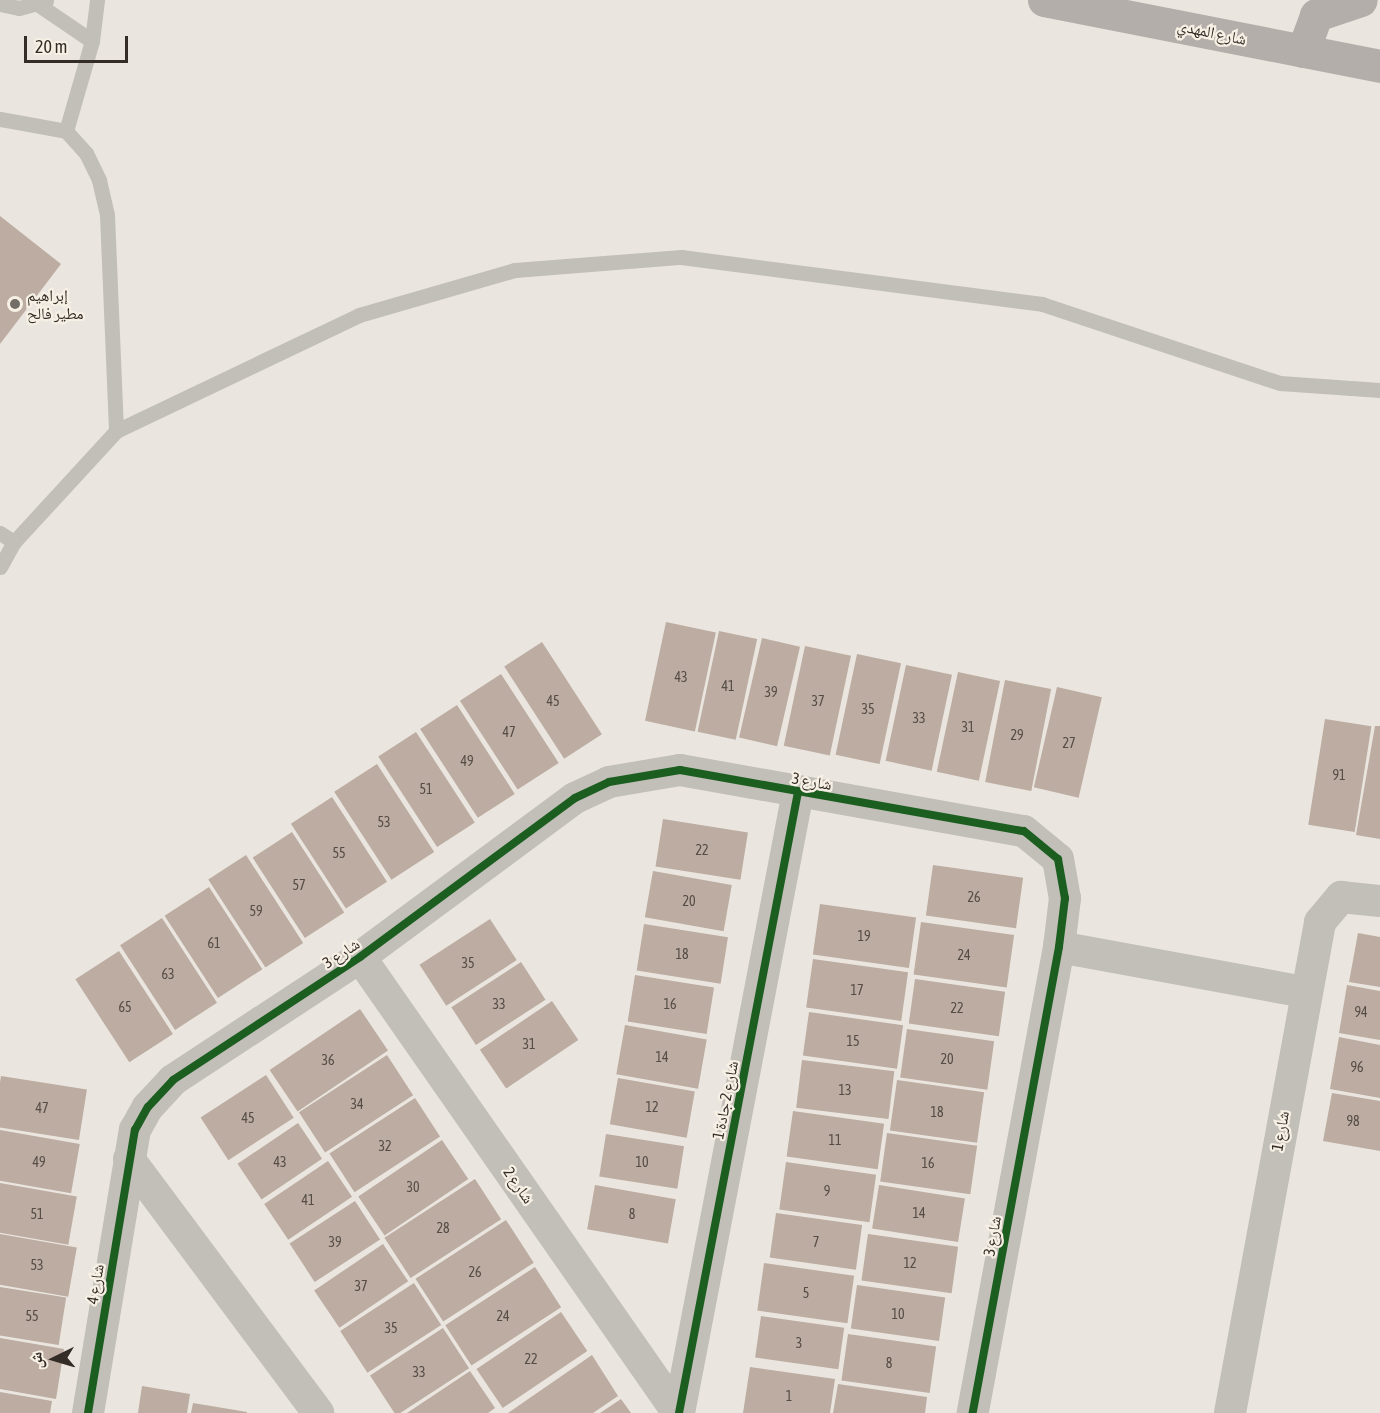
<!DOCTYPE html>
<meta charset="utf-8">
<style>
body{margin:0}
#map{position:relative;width:1380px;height:1413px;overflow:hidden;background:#eae6df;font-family:"Asap Condensed","Noto Naskh Arabic",sans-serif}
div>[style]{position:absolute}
.building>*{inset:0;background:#bcaca1;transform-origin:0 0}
.lane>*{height:15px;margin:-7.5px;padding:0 7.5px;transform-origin:7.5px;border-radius:7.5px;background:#c2beb8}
.street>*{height:32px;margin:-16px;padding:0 16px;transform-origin:16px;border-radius:16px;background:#c2beb8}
.secondary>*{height:33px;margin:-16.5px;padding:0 16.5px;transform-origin:16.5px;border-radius:16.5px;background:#b3aea9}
.cycleway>*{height:8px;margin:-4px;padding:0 4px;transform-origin:4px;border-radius:4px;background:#1b5e20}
.dots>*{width:16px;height:16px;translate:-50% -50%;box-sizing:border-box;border:3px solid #f7f1e5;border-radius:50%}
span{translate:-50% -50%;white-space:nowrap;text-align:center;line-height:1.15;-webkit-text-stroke:4.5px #f7f1e5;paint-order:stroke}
.number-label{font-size:14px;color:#554c46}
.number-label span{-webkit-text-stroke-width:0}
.street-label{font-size:16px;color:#332c27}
.poi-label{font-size:16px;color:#332c27}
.left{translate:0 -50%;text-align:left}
.north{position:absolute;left:24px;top:1329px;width:60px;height:60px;-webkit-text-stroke:4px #f7f1e5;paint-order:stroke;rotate:265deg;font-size:16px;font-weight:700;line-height:24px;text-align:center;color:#332c27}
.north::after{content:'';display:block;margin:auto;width:21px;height:27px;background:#332c27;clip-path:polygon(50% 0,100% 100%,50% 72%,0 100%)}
.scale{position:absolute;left:24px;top:36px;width:104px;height:27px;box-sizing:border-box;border:3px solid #332c27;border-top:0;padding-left:8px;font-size:18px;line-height:21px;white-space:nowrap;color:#332c27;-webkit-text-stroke:4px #f7f1e5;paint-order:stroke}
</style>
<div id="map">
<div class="building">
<div style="clip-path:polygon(0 216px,61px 264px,0 344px)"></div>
<div style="left:666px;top:622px;width:51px;height:101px;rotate:12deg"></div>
<div style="left:719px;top:631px;width:39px;height:103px;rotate:12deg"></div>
<div style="left:762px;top:638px;width:39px;height:102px;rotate:13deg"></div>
<div style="left:542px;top:642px;width:110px;height:45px;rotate:57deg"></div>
<div style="left:805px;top:646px;width:47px;height:102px;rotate:12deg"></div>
<div style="left:857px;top:654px;width:45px;height:103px;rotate:12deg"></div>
<div style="left:906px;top:665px;width:47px;height:98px;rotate:12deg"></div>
<div style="left:958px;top:672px;width:43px;height:102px;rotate:12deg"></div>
<div style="left:501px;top:674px;width:106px;height:49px;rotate:57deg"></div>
<div style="left:1005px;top:680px;width:47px;height:104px;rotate:11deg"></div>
<div style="left:1057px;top:687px;width:46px;height:103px;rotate:13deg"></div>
<div style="left:457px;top:705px;width:106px;height:44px;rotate:57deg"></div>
<div style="left:1325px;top:719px;width:47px;height:107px;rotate:9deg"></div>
<div style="clip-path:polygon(1375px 726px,1380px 726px,1380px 839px,1356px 835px)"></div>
<div style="left:416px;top:732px;width:108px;height:45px;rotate:57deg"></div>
<div style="left:377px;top:764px;width:105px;height:51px;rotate:57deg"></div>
<div style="left:332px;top:797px;width:101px;height:49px;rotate:57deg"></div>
<div style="left:663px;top:819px;width:86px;height:48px;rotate:9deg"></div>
<div style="left:292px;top:832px;width:96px;height:47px;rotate:57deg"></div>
<div style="left:246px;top:855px;width:105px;height:45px;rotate:57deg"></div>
<div style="left:933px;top:865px;width:91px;height:51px;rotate:8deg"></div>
<div style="left:653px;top:871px;width:80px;height:47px;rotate:10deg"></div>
<div style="left:209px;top:887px;width:98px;height:53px;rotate:57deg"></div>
<div style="left:820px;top:904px;width:97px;height:51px;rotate:8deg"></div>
<div style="left:162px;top:918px;width:101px;height:50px;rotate:57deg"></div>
<div style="left:490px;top:919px;width:49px;height:84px;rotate:57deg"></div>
<div style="left:921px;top:922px;width:94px;height:53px;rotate:8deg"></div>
<div style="left:644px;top:924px;width:85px;height:47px;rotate:9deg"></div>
<div style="clip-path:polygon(1358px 933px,1380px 937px,1380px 987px,1349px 982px)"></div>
<div style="left:119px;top:951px;width:99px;height:52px;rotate:57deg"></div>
<div style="left:813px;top:959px;width:96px;height:49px;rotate:8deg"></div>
<div style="left:521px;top:962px;width:45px;height:83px;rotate:57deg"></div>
<div style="left:635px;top:975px;width:80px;height:47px;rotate:9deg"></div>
<div style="left:915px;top:979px;width:91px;height:45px;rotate:8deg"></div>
<div style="clip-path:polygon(1347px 985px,1380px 991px,1380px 1040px,1339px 1033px)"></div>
<div style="left:552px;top:1001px;width:47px;height:87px;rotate:56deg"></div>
<div style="left:360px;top:1009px;width:50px;height:109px;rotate:56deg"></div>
<div style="left:809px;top:1012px;width:95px;height:44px;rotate:8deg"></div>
<div style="left:625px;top:1025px;width:83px;height:50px;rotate:10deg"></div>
<div style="left:907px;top:1029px;width:88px;height:49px;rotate:8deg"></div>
<div style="clip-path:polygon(1339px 1037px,1380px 1045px,1380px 1098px,1330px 1089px)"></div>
<div style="left:387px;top:1055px;width:48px;height:105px;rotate:57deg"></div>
<div style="left:802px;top:1060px;width:93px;height:48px;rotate:7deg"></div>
<div style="left:266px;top:1075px;width:51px;height:78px;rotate:57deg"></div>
<div style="left:1px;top:1076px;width:87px;height:51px;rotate:9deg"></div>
<div style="left:618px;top:1078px;width:78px;height:47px;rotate:10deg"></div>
<div style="left:897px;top:1080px;width:88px;height:51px;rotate:8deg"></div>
<div style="clip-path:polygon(1332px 1093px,1380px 1101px,1380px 1151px,1323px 1141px)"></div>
<div style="left:415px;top:1098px;width:46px;height:102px;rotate:57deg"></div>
<div style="left:793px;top:1111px;width:92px;height:46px;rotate:8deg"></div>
<div style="left:298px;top:1123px;width:43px;height:73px;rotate:56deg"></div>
<div style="left:0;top:1130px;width:81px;height:50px;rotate:10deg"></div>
<div style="left:887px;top:1133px;width:91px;height:49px;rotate:8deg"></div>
<div style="left:606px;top:1134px;width:79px;height:43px;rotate:9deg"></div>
<div style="left:442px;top:1140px;width:47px;height:101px;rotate:56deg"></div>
<div style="left:328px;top:1161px;width:43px;height:77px;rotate:56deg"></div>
<div style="left:786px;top:1162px;width:91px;height:48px;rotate:8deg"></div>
<div style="left:475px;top:1179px;width:48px;height:108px;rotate:57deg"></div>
<div style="left:0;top:1183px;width:78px;height:49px;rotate:10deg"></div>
<div style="left:595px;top:1185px;width:82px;height:45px;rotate:10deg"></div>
<div style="left:879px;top:1185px;width:87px;height:44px;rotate:9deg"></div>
<div style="left:355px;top:1201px;width:46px;height:78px;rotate:57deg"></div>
<div style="left:776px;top:1213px;width:87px;height:45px;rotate:8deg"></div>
<div style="left:506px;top:1220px;width:51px;height:108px;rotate:57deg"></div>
<div style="left:0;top:1234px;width:78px;height:50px;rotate:10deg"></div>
<div style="left:868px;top:1234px;width:91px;height:47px;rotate:8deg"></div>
<div style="left:383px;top:1244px;width:45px;height:83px;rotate:56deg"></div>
<div style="left:764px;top:1263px;width:91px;height:48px;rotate:8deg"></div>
<div style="left:535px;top:1267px;width:48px;height:107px;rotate:57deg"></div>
<div style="left:414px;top:1283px;width:50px;height:88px;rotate:57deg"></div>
<div style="left:857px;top:1285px;width:89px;height:44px;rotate:8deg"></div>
<div style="left:0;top:1287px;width:67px;height:48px;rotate:9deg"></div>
<div style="left:561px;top:1312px;width:47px;height:102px;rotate:56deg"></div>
<div style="left:761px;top:1316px;width:84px;height:42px;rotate:8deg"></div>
<div style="left:443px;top:1328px;width:48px;height:87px;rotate:57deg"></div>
<div style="left:848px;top:1334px;width:89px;height:47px;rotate:8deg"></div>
<div style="clip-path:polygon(0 1338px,64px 1349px,56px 1399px,0 1389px)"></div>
<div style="clip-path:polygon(592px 1355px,618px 1396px,593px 1413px,508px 1413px)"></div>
<div style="clip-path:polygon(750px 1367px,835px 1379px,830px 1413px,743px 1413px)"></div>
<div style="clip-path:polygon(470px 1371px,495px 1408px,488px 1413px,407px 1413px)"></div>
<div style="clip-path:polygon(838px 1384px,927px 1397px,925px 1413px,833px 1413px)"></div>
<div style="clip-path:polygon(142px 1386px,190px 1394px,187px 1413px,138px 1413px)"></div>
<div style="clip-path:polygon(0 1392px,52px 1401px,50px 1413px,0 1413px)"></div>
<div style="clip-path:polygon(621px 1399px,631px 1413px,600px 1413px)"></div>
<div style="clip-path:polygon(193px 1403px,247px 1412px,247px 1413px,191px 1413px)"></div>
</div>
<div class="lane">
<div style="left:0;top:4px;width:19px;rotate:12deg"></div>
<div style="left:19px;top:8px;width:28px;rotate:-15deg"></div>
<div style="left:39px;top:5px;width:64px;rotate:34.2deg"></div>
<div style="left:0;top:119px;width:67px;rotate:10.3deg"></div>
<div style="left:66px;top:131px;width:94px;rotate:-73.9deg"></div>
<div style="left:92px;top:41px;width:41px;rotate:-83deg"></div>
<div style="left:66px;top:131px;width:30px;rotate:48deg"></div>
<div style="left:86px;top:153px;width:30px;rotate:64deg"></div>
<div style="left:99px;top:180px;width:36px;rotate:77deg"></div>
<div style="left:107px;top:215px;width:216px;rotate:87.6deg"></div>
<div style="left:0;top:533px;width:17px;rotate:33deg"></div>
<div style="left:14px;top:542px;width:151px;rotate:-47.4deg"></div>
<div style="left:116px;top:431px;width:269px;rotate:-25.5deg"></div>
<div style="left:359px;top:315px;width:162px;rotate:-16.1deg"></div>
<div style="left:515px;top:270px;width:167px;rotate:-4.5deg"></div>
<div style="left:681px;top:257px;width:364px;rotate:7.4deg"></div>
<div style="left:1042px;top:304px;width:251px;rotate:18.4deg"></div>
<div style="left:1280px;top:383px;width:100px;rotate:4deg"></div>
<div style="left:0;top:567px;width:29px;rotate:-61deg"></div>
</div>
<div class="street">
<div style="left:1059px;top:947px;width:250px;rotate:10.4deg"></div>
<div style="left:360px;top:957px;width:556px;rotate:55.11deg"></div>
<div style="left:129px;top:1159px;width:317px;rotate:53.3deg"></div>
<div style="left:88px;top:1413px;width:287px;rotate:-80.6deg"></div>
<div style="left:135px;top:1130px;width:26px;rotate:-61deg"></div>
<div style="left:148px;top:1107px;width:37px;rotate:-47deg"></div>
<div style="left:173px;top:1080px;width:224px;rotate:-33.3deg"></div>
<div style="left:360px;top:957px;width:267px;rotate:-36.5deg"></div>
<div style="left:575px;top:798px;width:38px;rotate:-25deg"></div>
<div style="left:609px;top:782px;width:72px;rotate:-9.6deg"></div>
<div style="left:680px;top:770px;width:349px;rotate:10.1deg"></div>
<div style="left:1024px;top:831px;width:44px;rotate:39.5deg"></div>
<div style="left:1058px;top:859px;width:40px;rotate:80deg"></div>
<div style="left:1065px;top:898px;width:49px;rotate:97deg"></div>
<div style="left:1059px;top:947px;width:474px;rotate:100.5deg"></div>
<div style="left:679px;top:1413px;width:632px;rotate:-79.15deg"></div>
<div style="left:1230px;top:1413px;width:499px;rotate:-79.6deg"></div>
<div style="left:1320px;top:922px;width:33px;rotate:-50deg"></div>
<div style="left:1341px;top:897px;width:39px;rotate:6deg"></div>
</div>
<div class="secondary">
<div style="left:1044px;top:0;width:342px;rotate:11.1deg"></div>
<div style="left:1303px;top:51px;width:38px;rotate:-70deg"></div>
<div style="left:1316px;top:15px;width:47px;rotate:-18.4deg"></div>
</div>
<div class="cycleway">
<div style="left:88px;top:1413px;width:287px;rotate:-80.6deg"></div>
<div style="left:135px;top:1130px;width:26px;rotate:-61deg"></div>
<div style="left:148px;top:1107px;width:37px;rotate:-47deg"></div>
<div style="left:173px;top:1080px;width:224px;rotate:-33.3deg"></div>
<div style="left:360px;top:957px;width:267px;rotate:-36.5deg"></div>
<div style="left:575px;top:798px;width:38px;rotate:-25deg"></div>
<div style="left:609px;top:782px;width:72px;rotate:-9.6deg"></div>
<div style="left:680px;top:770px;width:349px;rotate:10.1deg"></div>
<div style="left:1024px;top:831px;width:44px;rotate:39.5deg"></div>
<div style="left:1058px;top:859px;width:40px;rotate:80deg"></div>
<div style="left:1065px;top:898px;width:49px;rotate:97deg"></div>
<div style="left:1059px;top:947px;width:474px;rotate:100.5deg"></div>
<div style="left:679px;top:1413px;width:632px;rotate:-79.15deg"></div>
</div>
<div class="dots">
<div style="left:15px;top:304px;background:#736d67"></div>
</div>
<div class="number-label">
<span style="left:681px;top:677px">43</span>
<span style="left:728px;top:686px">41</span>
<span style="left:771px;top:692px">39</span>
<span style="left:553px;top:701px">45</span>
<span style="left:818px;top:701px">37</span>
<span style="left:868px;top:709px">35</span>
<span style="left:919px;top:718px">33</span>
<span style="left:968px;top:727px">31</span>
<span style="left:509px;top:732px">47</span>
<span style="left:1017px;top:735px">29</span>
<span style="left:1069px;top:743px">27</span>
<span style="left:467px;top:761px">49</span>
<span style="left:1339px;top:775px">91</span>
<span style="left:426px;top:789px">51</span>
<span style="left:384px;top:822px">53</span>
<span style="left:702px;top:850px">22</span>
<span style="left:339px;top:853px">55</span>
<span style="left:299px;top:885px">57</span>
<span style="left:974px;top:897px">26</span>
<span style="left:689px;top:901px">20</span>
<span style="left:256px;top:911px">59</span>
<span style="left:864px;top:936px">19</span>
<span style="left:214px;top:943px">61</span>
<span style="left:682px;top:954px">18</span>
<span style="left:964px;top:955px">24</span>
<span style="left:468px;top:963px">35</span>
<span style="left:168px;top:974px">63</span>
<span style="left:857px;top:990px">17</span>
<span style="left:499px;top:1004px">33</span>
<span style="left:670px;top:1004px">16</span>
<span style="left:125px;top:1007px">65</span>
<span style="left:957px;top:1008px">22</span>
<span style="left:1361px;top:1012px">94</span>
<span style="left:853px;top:1041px">15</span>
<span style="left:529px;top:1044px">31</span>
<span style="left:662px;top:1057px">14</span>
<span style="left:947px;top:1059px">20</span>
<span style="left:328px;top:1060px">36</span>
<span style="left:1357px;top:1067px">96</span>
<span style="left:845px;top:1090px">13</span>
<span style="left:357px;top:1104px">34</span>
<span style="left:652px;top:1107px">12</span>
<span style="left:42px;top:1108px">47</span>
<span style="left:937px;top:1112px">18</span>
<span style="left:248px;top:1118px">45</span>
<span style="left:1353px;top:1121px">98</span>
<span style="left:835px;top:1140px">11</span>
<span style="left:385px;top:1146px">32</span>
<span style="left:39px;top:1162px">49</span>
<span style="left:280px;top:1162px">43</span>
<span style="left:642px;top:1162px">10</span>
<span style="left:928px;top:1163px">16</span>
<span style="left:413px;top:1187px">30</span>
<span style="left:827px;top:1191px">9</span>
<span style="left:308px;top:1200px">41</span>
<span style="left:919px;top:1213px">14</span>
<span style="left:37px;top:1214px">51</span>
<span style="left:632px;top:1214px">8</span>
<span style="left:443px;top:1228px">28</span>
<span style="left:335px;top:1242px">39</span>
<span style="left:816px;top:1242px">7</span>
<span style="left:910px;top:1263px">12</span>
<span style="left:37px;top:1265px">53</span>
<span style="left:475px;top:1272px">26</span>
<span style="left:361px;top:1286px">37</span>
<span style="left:806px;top:1293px">5</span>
<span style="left:898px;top:1314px">10</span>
<span style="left:32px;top:1316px">55</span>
<span style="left:503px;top:1316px">24</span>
<span style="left:391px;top:1328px">35</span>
<span style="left:799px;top:1343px">3</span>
<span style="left:531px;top:1359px">22</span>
<span style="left:889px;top:1363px">8</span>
<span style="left:419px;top:1372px">33</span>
<span style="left:789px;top:1396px">1</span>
</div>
<div class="street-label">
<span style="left:1212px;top:32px;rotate:12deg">شارع المهدي</span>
<span style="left:812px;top:781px;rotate:10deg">شارع 3</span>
<span style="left:341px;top:953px;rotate:-34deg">شارع 3</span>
<span style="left:725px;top:1100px;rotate:-79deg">شارع 2 جادة 1</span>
<span style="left:1280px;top:1131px;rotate:-80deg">شارع 1</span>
<span style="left:519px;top:1185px;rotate:55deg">شارع 2</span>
<span style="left:992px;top:1236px;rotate:-80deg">شارع 3</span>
<span style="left:95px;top:1284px;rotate:-81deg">شارع 4</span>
</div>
<div class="poi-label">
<span class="left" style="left:27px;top:304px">إبراهيم<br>مطير فالح</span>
</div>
<div class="north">ش</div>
<div class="scale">20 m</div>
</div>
